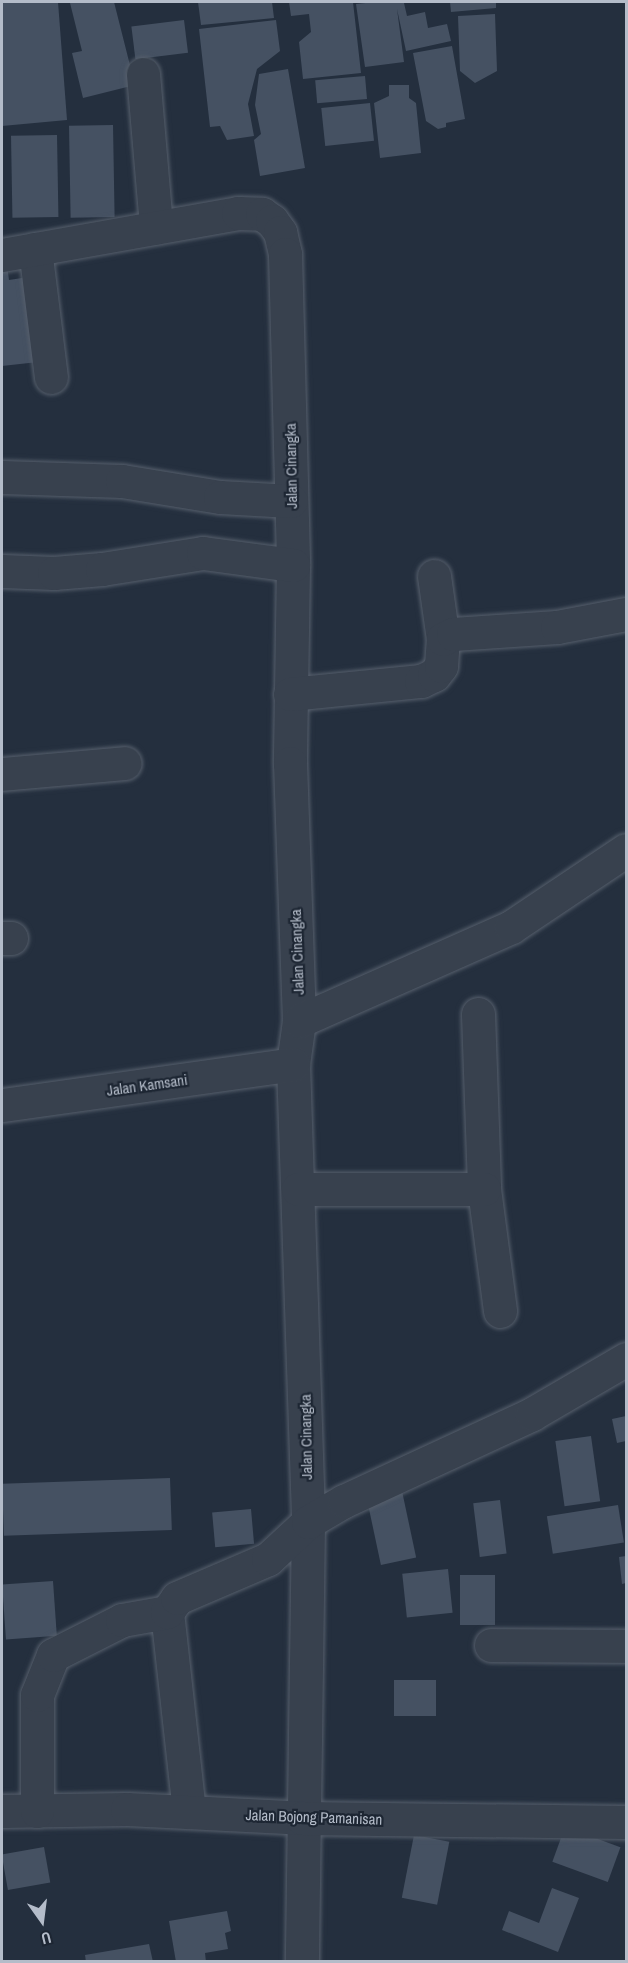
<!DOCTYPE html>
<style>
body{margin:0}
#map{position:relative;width:628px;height:1963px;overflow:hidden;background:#242f3e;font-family:"Archivo Narrow",sans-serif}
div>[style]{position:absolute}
.building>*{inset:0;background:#455162;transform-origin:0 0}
.roads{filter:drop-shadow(0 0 2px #565f6c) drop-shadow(0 0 2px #565f6c)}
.street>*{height:33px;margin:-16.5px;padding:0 16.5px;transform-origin:16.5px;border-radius:16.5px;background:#38414e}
span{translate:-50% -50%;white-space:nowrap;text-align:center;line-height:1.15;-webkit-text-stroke:4.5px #1d2633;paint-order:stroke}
.street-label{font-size:15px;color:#b4bcc9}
.frame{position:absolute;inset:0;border:3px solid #b4bcc9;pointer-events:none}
.north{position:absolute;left:12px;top:1891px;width:60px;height:60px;-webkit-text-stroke:4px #1d2633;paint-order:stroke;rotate:166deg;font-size:16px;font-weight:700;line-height:24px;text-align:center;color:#b4bcc9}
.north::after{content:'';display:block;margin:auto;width:21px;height:27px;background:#b4bcc9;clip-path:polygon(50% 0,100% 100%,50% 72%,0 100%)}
</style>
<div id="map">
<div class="building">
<div style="clip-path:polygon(2px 2px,58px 2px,67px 120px,2px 126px)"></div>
<div style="clip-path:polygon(114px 2px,135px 85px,83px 98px,72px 53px,82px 51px,70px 3px)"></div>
<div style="clip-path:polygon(198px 2px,272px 2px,274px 18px,201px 25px)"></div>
<div style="clip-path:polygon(289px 2px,353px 2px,361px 73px,303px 79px,299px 42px,311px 32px,309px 14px,291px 16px)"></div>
<div style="clip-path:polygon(375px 2px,404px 3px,407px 16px,425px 12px,428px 28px,447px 24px,451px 41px,406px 51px,397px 9px,404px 62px,365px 67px,356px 4px)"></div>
<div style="clip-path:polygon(450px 2px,496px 2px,496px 8px,451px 12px)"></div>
<div style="clip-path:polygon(495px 14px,497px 71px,475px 83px,460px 71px,458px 16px)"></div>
<div style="left:184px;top:20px;width:33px;height:53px;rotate:83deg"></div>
<div style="clip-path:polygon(276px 20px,280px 51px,257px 69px,248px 104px,254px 136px,227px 140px,220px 126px,210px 127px,199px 29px)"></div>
<div style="clip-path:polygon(452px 46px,465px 119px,446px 123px,446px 127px,438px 129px,426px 121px,413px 53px)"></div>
<div style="clip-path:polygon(288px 69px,305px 168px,260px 176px,254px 140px,261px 134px,255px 105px,259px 74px)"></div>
<div style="left:365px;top:76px;width:23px;height:50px;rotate:85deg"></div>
<div style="clip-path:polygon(389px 85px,409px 85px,409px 98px,416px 103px,421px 153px,380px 158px,374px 103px,389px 96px)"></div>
<div style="left:370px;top:103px;width:38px;height:49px;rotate:84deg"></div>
<div style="left:113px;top:125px;width:92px;height:44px;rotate:89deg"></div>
<div style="left:57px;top:135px;width:82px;height:46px;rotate:89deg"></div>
<div style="clip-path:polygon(2px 265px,7px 265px,9px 280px,35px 276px,38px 362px,2px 366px)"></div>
<div style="clip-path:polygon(626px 1416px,626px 1441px,617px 1443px,612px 1419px)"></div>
<div style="left:591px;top:1436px;width:66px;height:36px;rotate:82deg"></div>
<div style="left:170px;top:1478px;width:52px;height:168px;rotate:88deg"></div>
<div style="left:402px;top:1491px;width:68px;height:36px;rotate:78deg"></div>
<div style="left:500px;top:1500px;width:54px;height:27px;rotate:83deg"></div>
<div style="left:618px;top:1505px;width:38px;height:72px;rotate:81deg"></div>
<div style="left:251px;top:1509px;width:35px;height:39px;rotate:85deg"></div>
<div style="clip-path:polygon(626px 1556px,626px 1583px,622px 1584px,619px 1557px)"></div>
<div style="left:448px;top:1569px;width:44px;height:46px;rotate:84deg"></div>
<div style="left:495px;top:1575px;width:50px;height:35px;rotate:90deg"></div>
<div style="left:53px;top:1581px;width:55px;height:51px;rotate:86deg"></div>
<div style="left:394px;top:1680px;width:42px;height:36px"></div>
<div style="left:565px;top:1827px;width:59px;height:37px;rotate:20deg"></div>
<div style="left:414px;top:1835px;width:36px;height:64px;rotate:11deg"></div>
<div style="left:44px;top:1847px;width:36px;height:43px;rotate:80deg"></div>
<div style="clip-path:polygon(552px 1888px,579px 1898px,558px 1952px,502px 1930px,509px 1911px,539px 1923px)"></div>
<div style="clip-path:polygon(227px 1911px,231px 1931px,225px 1933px,228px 1949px,205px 1953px,206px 1962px,176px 1962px,169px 1921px)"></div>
<div style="clip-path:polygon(149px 1944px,153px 1962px,86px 1962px,85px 1955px)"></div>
</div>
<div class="roads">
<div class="street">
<div style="left:143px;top:74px;width:154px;rotate:85.1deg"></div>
<div style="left:35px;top:249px;width:129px;rotate:82.9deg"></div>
<div style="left:2px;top:255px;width:240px;rotate:-10.1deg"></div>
<div style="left:238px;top:213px;width:24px;rotate:2deg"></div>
<div style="left:262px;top:214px;width:12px;rotate:35deg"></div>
<div style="left:272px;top:221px;width:14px;rotate:54deg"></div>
<div style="left:280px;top:232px;width:23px;rotate:77deg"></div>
<div style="left:285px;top:254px;width:311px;rotate:88.5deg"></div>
<div style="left:293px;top:565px;width:198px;rotate:90.9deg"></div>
<div style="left:290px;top:763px;width:258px;rotate:88deg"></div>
<div style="left:299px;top:1021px;width:43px;rotate:97.9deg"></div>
<div style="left:293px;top:1064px;width:458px;rotate:88.1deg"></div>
<div style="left:308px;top:1522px;width:440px;rotate:90.8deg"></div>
<div style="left:2px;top:477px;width:120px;rotate:1.9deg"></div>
<div style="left:122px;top:481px;width:99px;rotate:9.3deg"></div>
<div style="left:220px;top:497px;width:71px;rotate:3.2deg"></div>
<div style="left:2px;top:571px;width:52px;rotate:2.2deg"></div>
<div style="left:54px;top:573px;width:48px;rotate:-4.8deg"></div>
<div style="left:102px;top:569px;width:102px;rotate:-9deg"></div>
<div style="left:203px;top:553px;width:91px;rotate:7.6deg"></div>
<div style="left:434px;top:576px;width:64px;rotate:81.9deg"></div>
<div style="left:290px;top:694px;width:132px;rotate:-5.7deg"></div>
<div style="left:421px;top:681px;width:14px;rotate:-25deg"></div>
<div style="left:434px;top:675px;width:11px;rotate:-52deg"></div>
<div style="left:441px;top:666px;width:27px;rotate:-86deg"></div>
<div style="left:443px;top:639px;width:11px;rotate:-27deg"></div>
<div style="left:453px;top:634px;width:104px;rotate:-3.9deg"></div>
<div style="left:557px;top:627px;width:70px;rotate:-10.7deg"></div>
<div style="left:2px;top:774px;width:123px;rotate:-5.1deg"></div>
<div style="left:2px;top:938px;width:9px"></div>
<div style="left:478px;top:1014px;width:175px;rotate:88deg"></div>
<div style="left:484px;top:1189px;width:123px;rotate:82.5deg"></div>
<div style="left:299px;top:1021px;width:232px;rotate:-23.9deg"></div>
<div style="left:511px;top:927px;width:138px;rotate:-33.8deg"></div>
<div style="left:2px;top:1105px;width:294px;rotate:-8deg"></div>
<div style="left:298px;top:1189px;width:186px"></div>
<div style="left:167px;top:1612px;width:201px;rotate:83.7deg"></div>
<div style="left:491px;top:1645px;width:135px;rotate:0.4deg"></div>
<div style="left:2px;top:1811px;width:125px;rotate:-0.9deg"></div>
<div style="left:127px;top:1809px;width:175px;rotate:2.9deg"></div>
<div style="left:302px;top:1818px;width:324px;rotate:0.7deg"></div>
<div style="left:37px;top:1811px;width:116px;rotate:-90deg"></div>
<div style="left:37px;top:1695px;width:43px;rotate:-68.2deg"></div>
<div style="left:53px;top:1655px;width:77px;rotate:-26.9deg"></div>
<div style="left:122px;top:1620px;width:46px;rotate:-10.1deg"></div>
<div style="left:167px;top:1612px;width:17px;rotate:-54deg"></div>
<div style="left:177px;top:1598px;width:99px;rotate:-23.2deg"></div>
<div style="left:268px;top:1559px;width:54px;rotate:-42.8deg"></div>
<div style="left:308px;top:1522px;width:42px;rotate:-30.3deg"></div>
<div style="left:344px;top:1501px;width:207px;rotate:-24.8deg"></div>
<div style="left:532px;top:1414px;width:109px;rotate:-30.3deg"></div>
</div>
</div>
<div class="street-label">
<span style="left:291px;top:466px;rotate:-91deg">Jalan Cinangka</span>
<span style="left:297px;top:952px;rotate:-92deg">Jalan Cinangka</span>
<span style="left:147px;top:1085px;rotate:-8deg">Jalan Kamsani</span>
<span style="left:306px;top:1437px;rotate:-91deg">Jalan Cinangka</span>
<span style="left:314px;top:1817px;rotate:2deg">Jalan Bojong Pamanisan</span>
</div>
<div class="frame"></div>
<div class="north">U</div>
</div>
